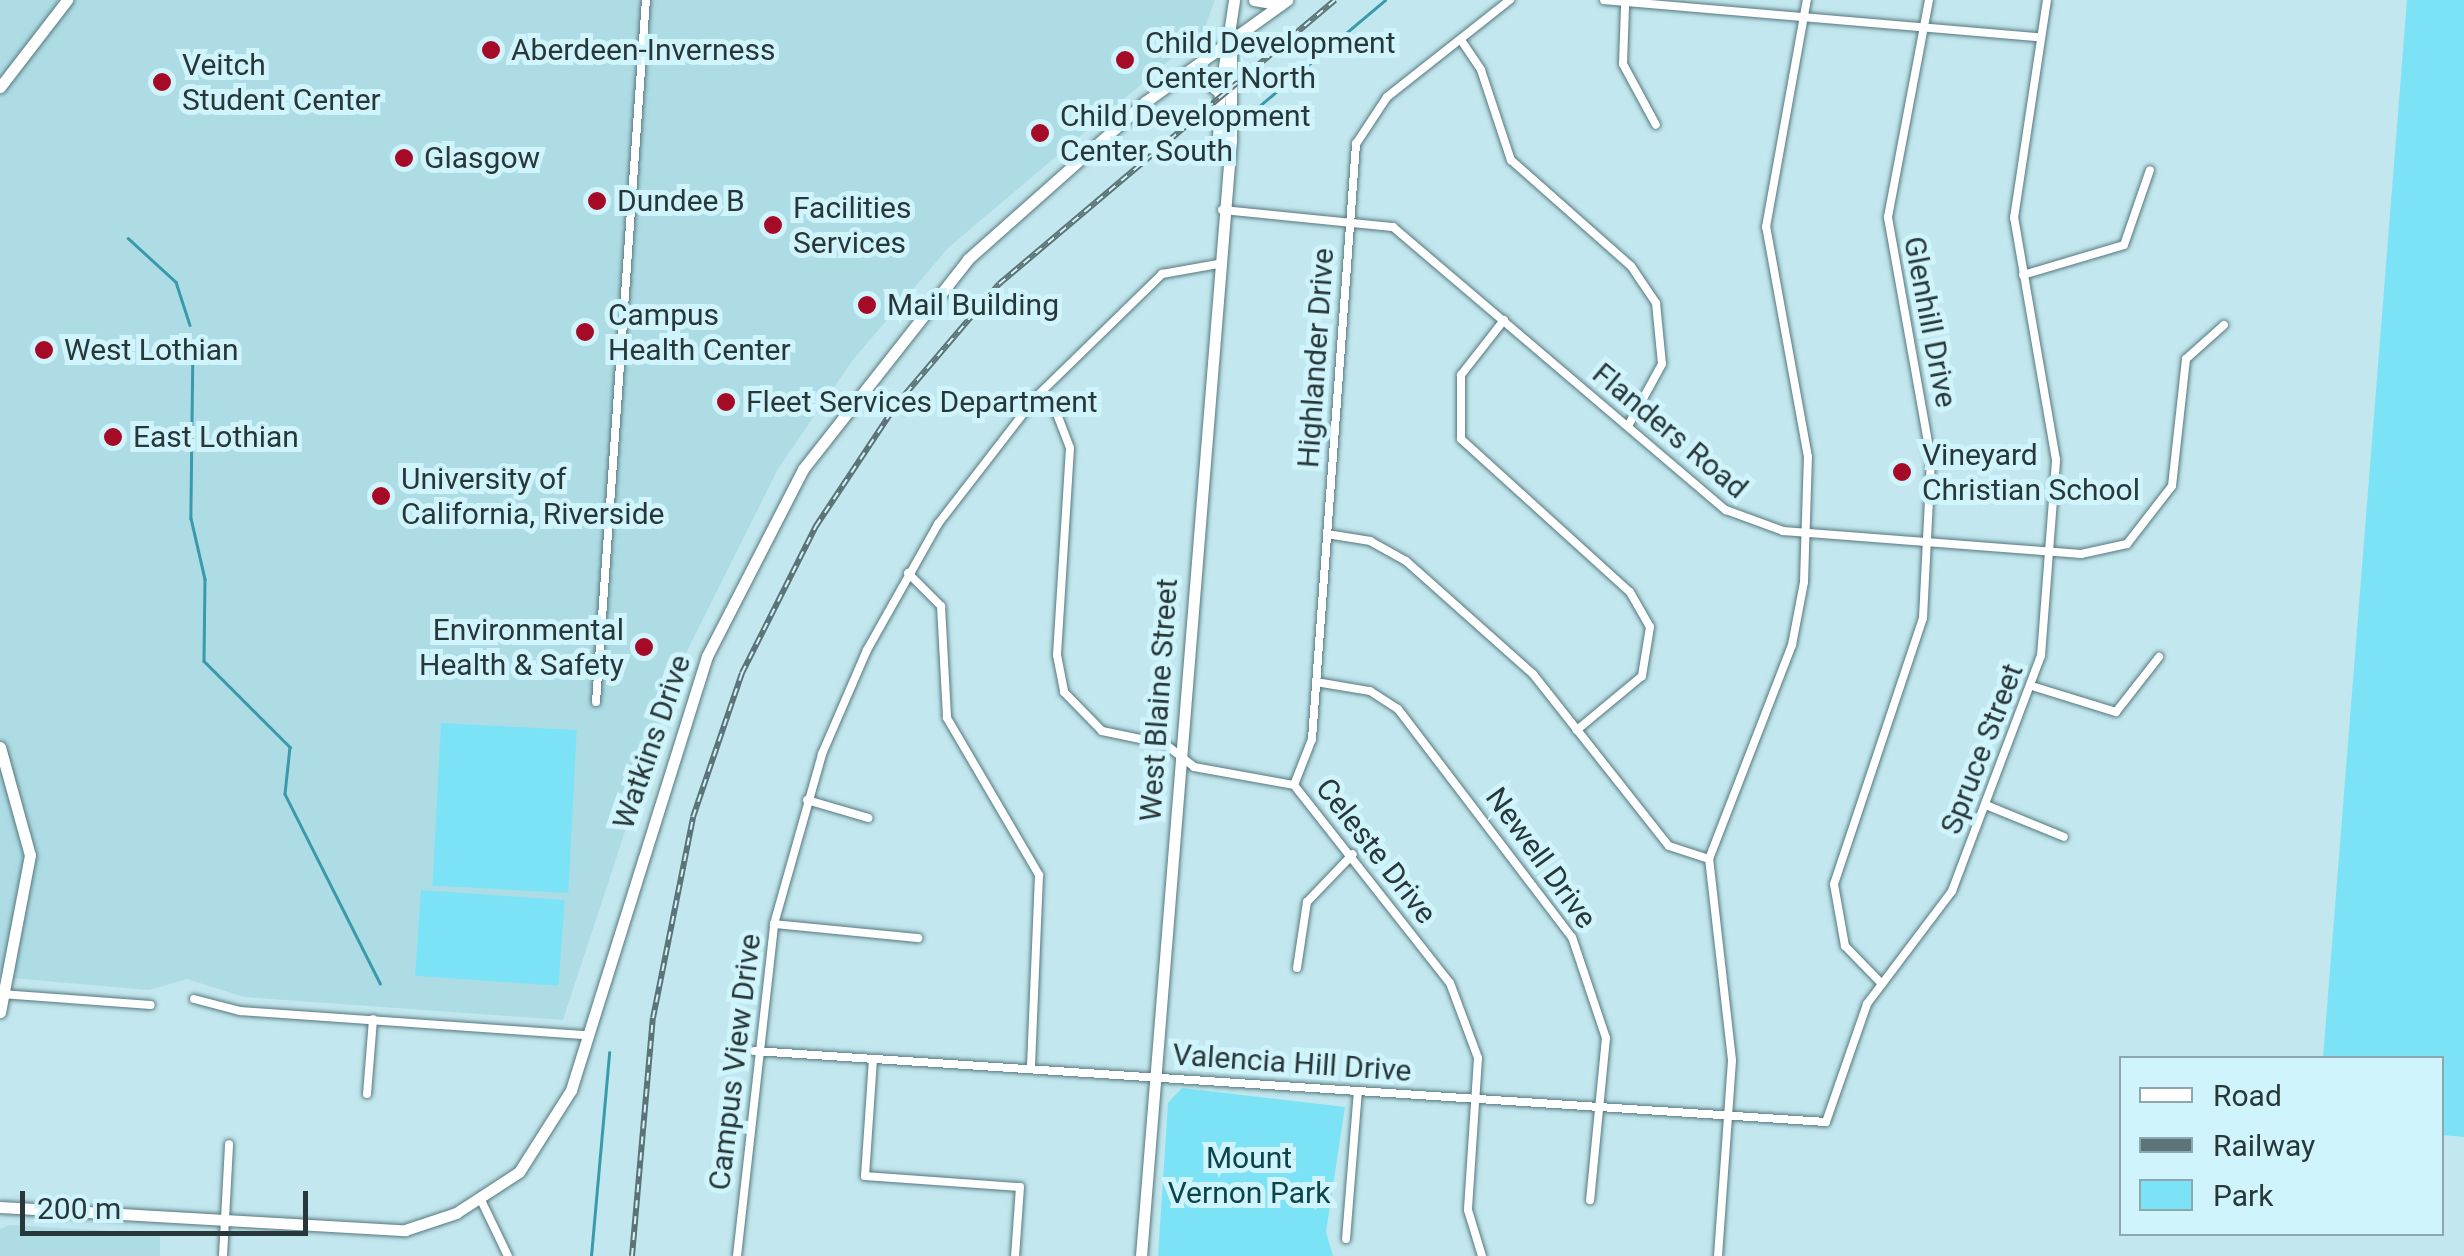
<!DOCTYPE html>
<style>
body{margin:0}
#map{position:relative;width:2464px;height:1256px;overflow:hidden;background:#c2e7ee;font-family:Roboto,sans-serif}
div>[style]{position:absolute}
.built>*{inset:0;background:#aedce5}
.green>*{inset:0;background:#7ce3f6;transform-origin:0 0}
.stream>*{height:2.5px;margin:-1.25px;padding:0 1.25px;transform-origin:1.25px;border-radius:1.25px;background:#389aaa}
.roads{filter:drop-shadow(0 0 2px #56787e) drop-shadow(0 0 2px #56787e)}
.street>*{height:8px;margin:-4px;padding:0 4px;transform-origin:4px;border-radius:4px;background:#fff}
.secondary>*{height:11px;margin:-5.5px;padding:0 5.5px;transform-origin:5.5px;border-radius:5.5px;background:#fff}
.rail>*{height:6px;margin-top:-3px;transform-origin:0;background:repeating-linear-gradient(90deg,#cff4fb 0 8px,#5c7377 0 16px);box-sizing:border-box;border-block:2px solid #5c7377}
.dots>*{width:28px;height:28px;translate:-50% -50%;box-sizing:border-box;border:5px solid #cff4fb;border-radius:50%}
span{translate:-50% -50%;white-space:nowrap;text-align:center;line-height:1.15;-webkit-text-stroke:10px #cff4fb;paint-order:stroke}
.poi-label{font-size:30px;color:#28373a}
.left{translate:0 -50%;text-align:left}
.right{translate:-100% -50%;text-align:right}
.street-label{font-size:30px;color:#28373a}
.park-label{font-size:30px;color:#0a454e}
.legend{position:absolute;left:2119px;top:1056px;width:325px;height:180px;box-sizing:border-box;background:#cff4fb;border:2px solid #8ca8ae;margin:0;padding:12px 18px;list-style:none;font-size:30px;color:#28373a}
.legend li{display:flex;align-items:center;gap:20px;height:50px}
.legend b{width:50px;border:2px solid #8ca8ae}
.scale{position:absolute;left:20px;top:1191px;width:288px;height:45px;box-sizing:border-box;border:5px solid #28373a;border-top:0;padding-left:12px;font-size:30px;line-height:35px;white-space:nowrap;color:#28373a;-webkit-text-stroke:8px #cff4fb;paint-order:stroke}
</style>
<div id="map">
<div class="built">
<div style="clip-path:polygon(0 0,1215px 0,1203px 32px,948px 248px,852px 361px,778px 469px,679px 667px,563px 1020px,244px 997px,187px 979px,149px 990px,0 977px)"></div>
<div style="clip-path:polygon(10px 1225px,160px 1234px,160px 1256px,0 1256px,0 1229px)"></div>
</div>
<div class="green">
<div style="clip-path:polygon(2407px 0,2464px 0,2464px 1137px,2442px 1135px,2442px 1058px,2323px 1058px)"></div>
<div style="left:441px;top:723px;width:136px;height:163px;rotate:3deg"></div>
<div style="left:421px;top:890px;width:144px;height:86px;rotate:4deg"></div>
<div style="clip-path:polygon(1182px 1088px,1345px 1107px,1326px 1232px,1333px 1256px,1158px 1256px,1168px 1103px)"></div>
</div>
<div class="stream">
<div style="left:1251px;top:113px;width:175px;rotate:-40.1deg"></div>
<div style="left:128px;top:238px;width:65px;rotate:42.5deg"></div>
<div style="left:176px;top:282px;width:45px;rotate:72deg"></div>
<div style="left:193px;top:342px;width:176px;rotate:90.7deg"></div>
<div style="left:191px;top:518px;width:63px;rotate:77.1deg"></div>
<div style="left:205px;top:579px;width:82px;rotate:90.7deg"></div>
<div style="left:204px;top:661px;width:122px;rotate:45deg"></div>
<div style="left:290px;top:747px;width:47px;rotate:96.1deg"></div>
<div style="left:285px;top:794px;width:212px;rotate:63.3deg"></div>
<div style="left:591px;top:1256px;width:204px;rotate:-84.9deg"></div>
</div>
<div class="roads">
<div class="street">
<div style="left:1604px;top:0;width:438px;rotate:4.9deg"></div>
<div style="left:1625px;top:7px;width:57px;rotate:92deg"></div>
<div style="left:1623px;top:64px;width:69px;rotate:61.6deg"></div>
<div style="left:1461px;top:40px;width:36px;rotate:56deg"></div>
<div style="left:1481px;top:70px;width:95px;rotate:71.6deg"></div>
<div style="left:1511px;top:160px;width:160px;rotate:41.5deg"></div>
<div style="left:1631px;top:266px;width:45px;rotate:56deg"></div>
<div style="left:1656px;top:303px;width:61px;rotate:84.4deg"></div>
<div style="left:1662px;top:364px;width:71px;rotate:118.7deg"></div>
<div style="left:1222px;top:210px;width:172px;rotate:5.7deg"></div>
<div style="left:1393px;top:227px;width:437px;rotate:40.4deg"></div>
<div style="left:1726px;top:510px;width:61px;rotate:20.2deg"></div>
<div style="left:1783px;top:531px;width:299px;rotate:4.4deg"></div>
<div style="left:2081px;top:554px;width:47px;rotate:-12.3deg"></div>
<div style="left:2127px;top:544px;width:73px;rotate:-52.2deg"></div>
<div style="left:2172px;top:486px;width:128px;rotate:-83.7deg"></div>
<div style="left:2186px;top:359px;width:51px;rotate:-41.8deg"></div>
<div style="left:2023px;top:275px;width:105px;rotate:-16.5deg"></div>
<div style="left:2124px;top:245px;width:79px;rotate:-70.9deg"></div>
<div style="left:1504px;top:320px;width:70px;rotate:128deg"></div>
<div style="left:1461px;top:375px;width:64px;rotate:90deg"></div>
<div style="left:1461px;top:439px;width:228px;rotate:42.2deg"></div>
<div style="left:1630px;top:592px;width:40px;rotate:60.3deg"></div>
<div style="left:1650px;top:627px;width:50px;rotate:99.3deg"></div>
<div style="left:1642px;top:676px;width:85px;rotate:140.3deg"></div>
<div style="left:1037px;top:396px;width:27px;rotate:42deg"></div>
<div style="left:1057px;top:414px;width:36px;rotate:69deg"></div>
<div style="left:1070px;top:448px;width:207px;rotate:93.6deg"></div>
<div style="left:1057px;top:655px;width:38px;rotate:79deg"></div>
<div style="left:1064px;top:692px;width:54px;rotate:45.7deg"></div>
<div style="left:1102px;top:731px;width:64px;rotate:11.7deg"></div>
<div style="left:1165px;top:744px;width:37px;rotate:38deg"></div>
<div style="left:1194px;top:767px;width:102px;rotate:10.2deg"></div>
<div style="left:1294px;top:785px;width:252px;rotate:51.8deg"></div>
<div style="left:1450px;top:983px;width:80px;rotate:69.5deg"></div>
<div style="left:1478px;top:1058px;width:152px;rotate:93.8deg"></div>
<div style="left:1468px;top:1210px;width:48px;rotate:73.1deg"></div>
<div style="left:1327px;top:534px;width:44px;rotate:9.2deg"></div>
<div style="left:1370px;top:541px;width:41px;rotate:29.1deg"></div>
<div style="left:1406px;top:561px;width:170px;rotate:41.7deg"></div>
<div style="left:1533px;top:674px;width:219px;rotate:51.7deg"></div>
<div style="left:1669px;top:846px;width:42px;rotate:18deg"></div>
<div style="left:908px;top:573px;width:47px;rotate:45deg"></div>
<div style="left:941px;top:606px;width:112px;rotate:86.9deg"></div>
<div style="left:947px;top:718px;width:182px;rotate:59.6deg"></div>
<div style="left:1039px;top:875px;width:193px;rotate:92.4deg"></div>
<div style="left:1316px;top:682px;width:55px;rotate:9.5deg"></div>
<div style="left:1370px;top:691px;width:33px;rotate:33deg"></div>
<div style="left:1398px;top:709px;width:287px;rotate:52.7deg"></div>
<div style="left:1572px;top:937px;width:107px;rotate:71.4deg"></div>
<div style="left:1606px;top:1038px;width:163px;rotate:95.6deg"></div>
<div style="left:2035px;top:687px;width:85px;rotate:17.2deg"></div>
<div style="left:2116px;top:712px;width:70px;rotate:-52deg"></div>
<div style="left:596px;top:702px;width:704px;rotate:-85.93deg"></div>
<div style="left:1294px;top:785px;width:49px;rotate:-68.6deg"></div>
<div style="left:1312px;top:739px;width:597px;rotate:-85.77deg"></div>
<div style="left:1356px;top:144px;width:56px;rotate:-56.6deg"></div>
<div style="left:1387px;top:97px;width:157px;rotate:-38.3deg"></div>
<div style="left:807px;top:800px;width:64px;rotate:16.4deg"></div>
<div style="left:1986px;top:805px;width:84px;rotate:22.3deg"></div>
<div style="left:774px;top:924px;width:145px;rotate:5.6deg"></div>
<div style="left:1297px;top:968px;width:67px;rotate:-81.4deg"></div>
<div style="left:1307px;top:902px;width:66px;rotate:-46.2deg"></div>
<div style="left:1882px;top:984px;width:53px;rotate:-134.2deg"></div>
<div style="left:1845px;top:946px;width:63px;rotate:-100.1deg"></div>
<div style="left:1834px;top:884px;width:280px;rotate:-71.5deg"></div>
<div style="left:1923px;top:618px;width:159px;rotate:-87.1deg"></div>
<div style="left:1931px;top:459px;width:246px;rotate:-100.1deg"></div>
<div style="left:1888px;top:217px;width:221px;rotate:-79.3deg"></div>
<div style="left:1px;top:994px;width:150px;rotate:4.2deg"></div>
<div style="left:194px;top:999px;width:48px;rotate:14.6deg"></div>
<div style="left:240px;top:1011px;width:347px;rotate:4deg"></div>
<div style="left:754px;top:1051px;width:1074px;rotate:3.79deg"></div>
<div style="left:1826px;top:1122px;width:125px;rotate:-70.8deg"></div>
<div style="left:1867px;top:1004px;width:141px;rotate:-53deg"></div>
<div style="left:1952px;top:891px;width:251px;rotate:-69.3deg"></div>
<div style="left:2041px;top:656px;width:197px;rotate:-85.6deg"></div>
<div style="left:2056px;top:460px;width:246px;rotate:-99.8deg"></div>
<div style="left:2014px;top:218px;width:220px;rotate:-81.4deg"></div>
<div style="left:873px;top:1059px;width:117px;rotate:93.9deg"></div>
<div style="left:865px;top:1176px;width:155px;rotate:4.1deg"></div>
<div style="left:1020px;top:1187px;width:69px;rotate:94.1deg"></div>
<div style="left:367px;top:1094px;width:75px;rotate:-85.4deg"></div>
<div style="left:481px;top:1200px;width:62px;rotate:64.3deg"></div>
<div style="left:1346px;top:1239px;width:148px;rotate:-85.4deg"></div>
<div style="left:223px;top:1256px;width:112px;rotate:-86.9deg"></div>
<div style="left:737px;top:1256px;width:334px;rotate:-83.6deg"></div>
<div style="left:774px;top:924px;width:177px;rotate:-74.2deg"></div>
<div style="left:822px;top:754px;width:113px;rotate:-66.6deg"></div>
<div style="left:867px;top:650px;width:145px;rotate:-60.6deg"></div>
<div style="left:938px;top:524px;width:162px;rotate:-52.3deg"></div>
<div style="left:1037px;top:396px;width:175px;rotate:-44.3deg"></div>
<div style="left:1162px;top:274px;width:57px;rotate:-10.1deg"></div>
<div style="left:1718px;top:1256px;width:196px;rotate:-85.9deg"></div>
<div style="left:1732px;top:1060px;width:202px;rotate:-96.5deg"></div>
<div style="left:1709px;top:859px;width:230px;rotate:-68.8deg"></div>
<div style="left:1792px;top:645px;width:64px;rotate:-79.2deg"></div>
<div style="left:1804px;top:582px;width:125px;rotate:-88.2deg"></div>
<div style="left:1808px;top:457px;width:234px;rotate:-100.3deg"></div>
<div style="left:1766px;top:227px;width:231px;rotate:-79.8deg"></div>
</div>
<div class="secondary">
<div style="left:1254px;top:0;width:27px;rotate:10deg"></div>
<div style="left:1175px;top:79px;width:30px;rotate:2deg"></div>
<div style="left:1205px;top:80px;width:20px;rotate:41deg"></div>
<div style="left:0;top:87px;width:110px;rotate:-52.4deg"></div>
<div style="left:1225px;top:147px;width:10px;rotate:-135deg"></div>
<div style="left:1218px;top:140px;width:47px;rotate:-87.6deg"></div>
<div style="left:1220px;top:93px;width:94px;rotate:-81.4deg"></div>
<div style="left:0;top:747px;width:112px;rotate:74.5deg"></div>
<div style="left:30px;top:855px;width:160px;rotate:100.8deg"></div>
<div style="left:0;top:1207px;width:406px;rotate:3.3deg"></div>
<div style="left:405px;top:1230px;width:54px;rotate:-18.4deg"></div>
<div style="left:456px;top:1213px;width:75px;rotate:-33.1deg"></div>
<div style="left:519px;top:1172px;width:97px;rotate:-57.6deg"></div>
<div style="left:571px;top:1090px;width:455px;rotate:-72.6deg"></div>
<div style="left:707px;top:656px;width:210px;rotate:-62.8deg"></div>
<div style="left:803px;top:469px;width:267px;rotate:-51.8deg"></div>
<div style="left:968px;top:259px;width:237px;rotate:-41.6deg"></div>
<div style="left:1145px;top:102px;width:175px;rotate:-35.7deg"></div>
<div style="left:1141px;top:1256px;width:1120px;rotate:-85.39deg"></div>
<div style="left:1231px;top:140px;width:99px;rotate:-90deg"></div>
</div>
</div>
<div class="rail">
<div style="left:632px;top:1256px;width:239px;rotate:-85deg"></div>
<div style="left:653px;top:1018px;width:205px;rotate:-78.7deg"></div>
<div style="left:693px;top:817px;width:152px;rotate:-71.2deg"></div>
<div style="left:742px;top:673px;width:165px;rotate:-63.3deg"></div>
<div style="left:816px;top:526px;width:145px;rotate:-56.5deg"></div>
<div style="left:896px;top:405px;width:159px;rotate:-49.6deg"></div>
<div style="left:999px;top:284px;width:440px;rotate:-40.2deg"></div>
</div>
<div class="dots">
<div style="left:491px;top:50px;background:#a50b26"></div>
<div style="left:1125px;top:60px;background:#a50b26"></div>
<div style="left:162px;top:82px;background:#a50b26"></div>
<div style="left:1040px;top:133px;background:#a50b26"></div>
<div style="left:404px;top:158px;background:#a50b26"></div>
<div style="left:597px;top:201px;background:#a50b26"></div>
<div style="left:773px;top:225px;background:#a50b26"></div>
<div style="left:867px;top:305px;background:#a50b26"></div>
<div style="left:585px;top:332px;background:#a50b26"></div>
<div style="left:44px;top:350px;background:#a50b26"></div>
<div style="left:726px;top:402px;background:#a50b26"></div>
<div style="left:113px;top:437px;background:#a50b26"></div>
<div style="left:1902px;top:472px;background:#a50b26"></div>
<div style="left:381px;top:496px;background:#a50b26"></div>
<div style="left:644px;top:647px;background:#a50b26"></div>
</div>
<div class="poi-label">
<span class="left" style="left:1145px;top:60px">Child Development<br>Center North</span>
<span class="left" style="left:511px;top:50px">Aberdeen-Inverness</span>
<span class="left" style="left:182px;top:82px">Veitch<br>Student Center</span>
<span class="left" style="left:1060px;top:133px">Child Development<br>Center South</span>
<span class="left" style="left:424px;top:158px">Glasgow</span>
<span class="left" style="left:617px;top:201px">Dundee B</span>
<span class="left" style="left:793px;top:225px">Facilities<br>Services</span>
<span class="left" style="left:887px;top:305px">Mail Building</span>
<span class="left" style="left:608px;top:332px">Campus<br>Health Center</span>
<span class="left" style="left:64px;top:350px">West Lothian</span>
<span class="left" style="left:746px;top:402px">Fleet Services Department</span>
<span class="left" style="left:133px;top:437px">East Lothian</span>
<span class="left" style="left:1922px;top:472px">Vineyard<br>Christian School</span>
<span class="left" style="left:401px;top:496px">University of<br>California, Riverside</span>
<span class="right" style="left:624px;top:647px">Environmental<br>Health &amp; Safety</span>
</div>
<div class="street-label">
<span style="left:1930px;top:322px;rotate:79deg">Glenhill Drive</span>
<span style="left:1316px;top:358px;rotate:-86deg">Highlander Drive</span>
<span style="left:1670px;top:431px;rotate:40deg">Flanders Road</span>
<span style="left:1159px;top:700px;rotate:-86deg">West Blaine Street</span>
<span style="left:652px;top:742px;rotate:-71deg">Watkins Drive</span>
<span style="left:1982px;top:749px;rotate:-69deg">Spruce Street</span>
<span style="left:1376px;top:851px;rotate:52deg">Celeste Drive</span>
<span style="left:1541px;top:858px;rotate:54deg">Newell Drive</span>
<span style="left:735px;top:1062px;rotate:-83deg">Campus View Drive</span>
<span style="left:1292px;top:1063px;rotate:4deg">Valencia Hill Drive</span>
</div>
<div class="park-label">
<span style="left:1249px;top:1175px">Mount<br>Vernon Park</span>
</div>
<ul class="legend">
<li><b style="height:12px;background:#fff"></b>Road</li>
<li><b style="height:12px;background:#5c7377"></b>Railway</li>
<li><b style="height:28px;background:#7ce3f6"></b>Park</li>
</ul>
<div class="scale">200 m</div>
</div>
